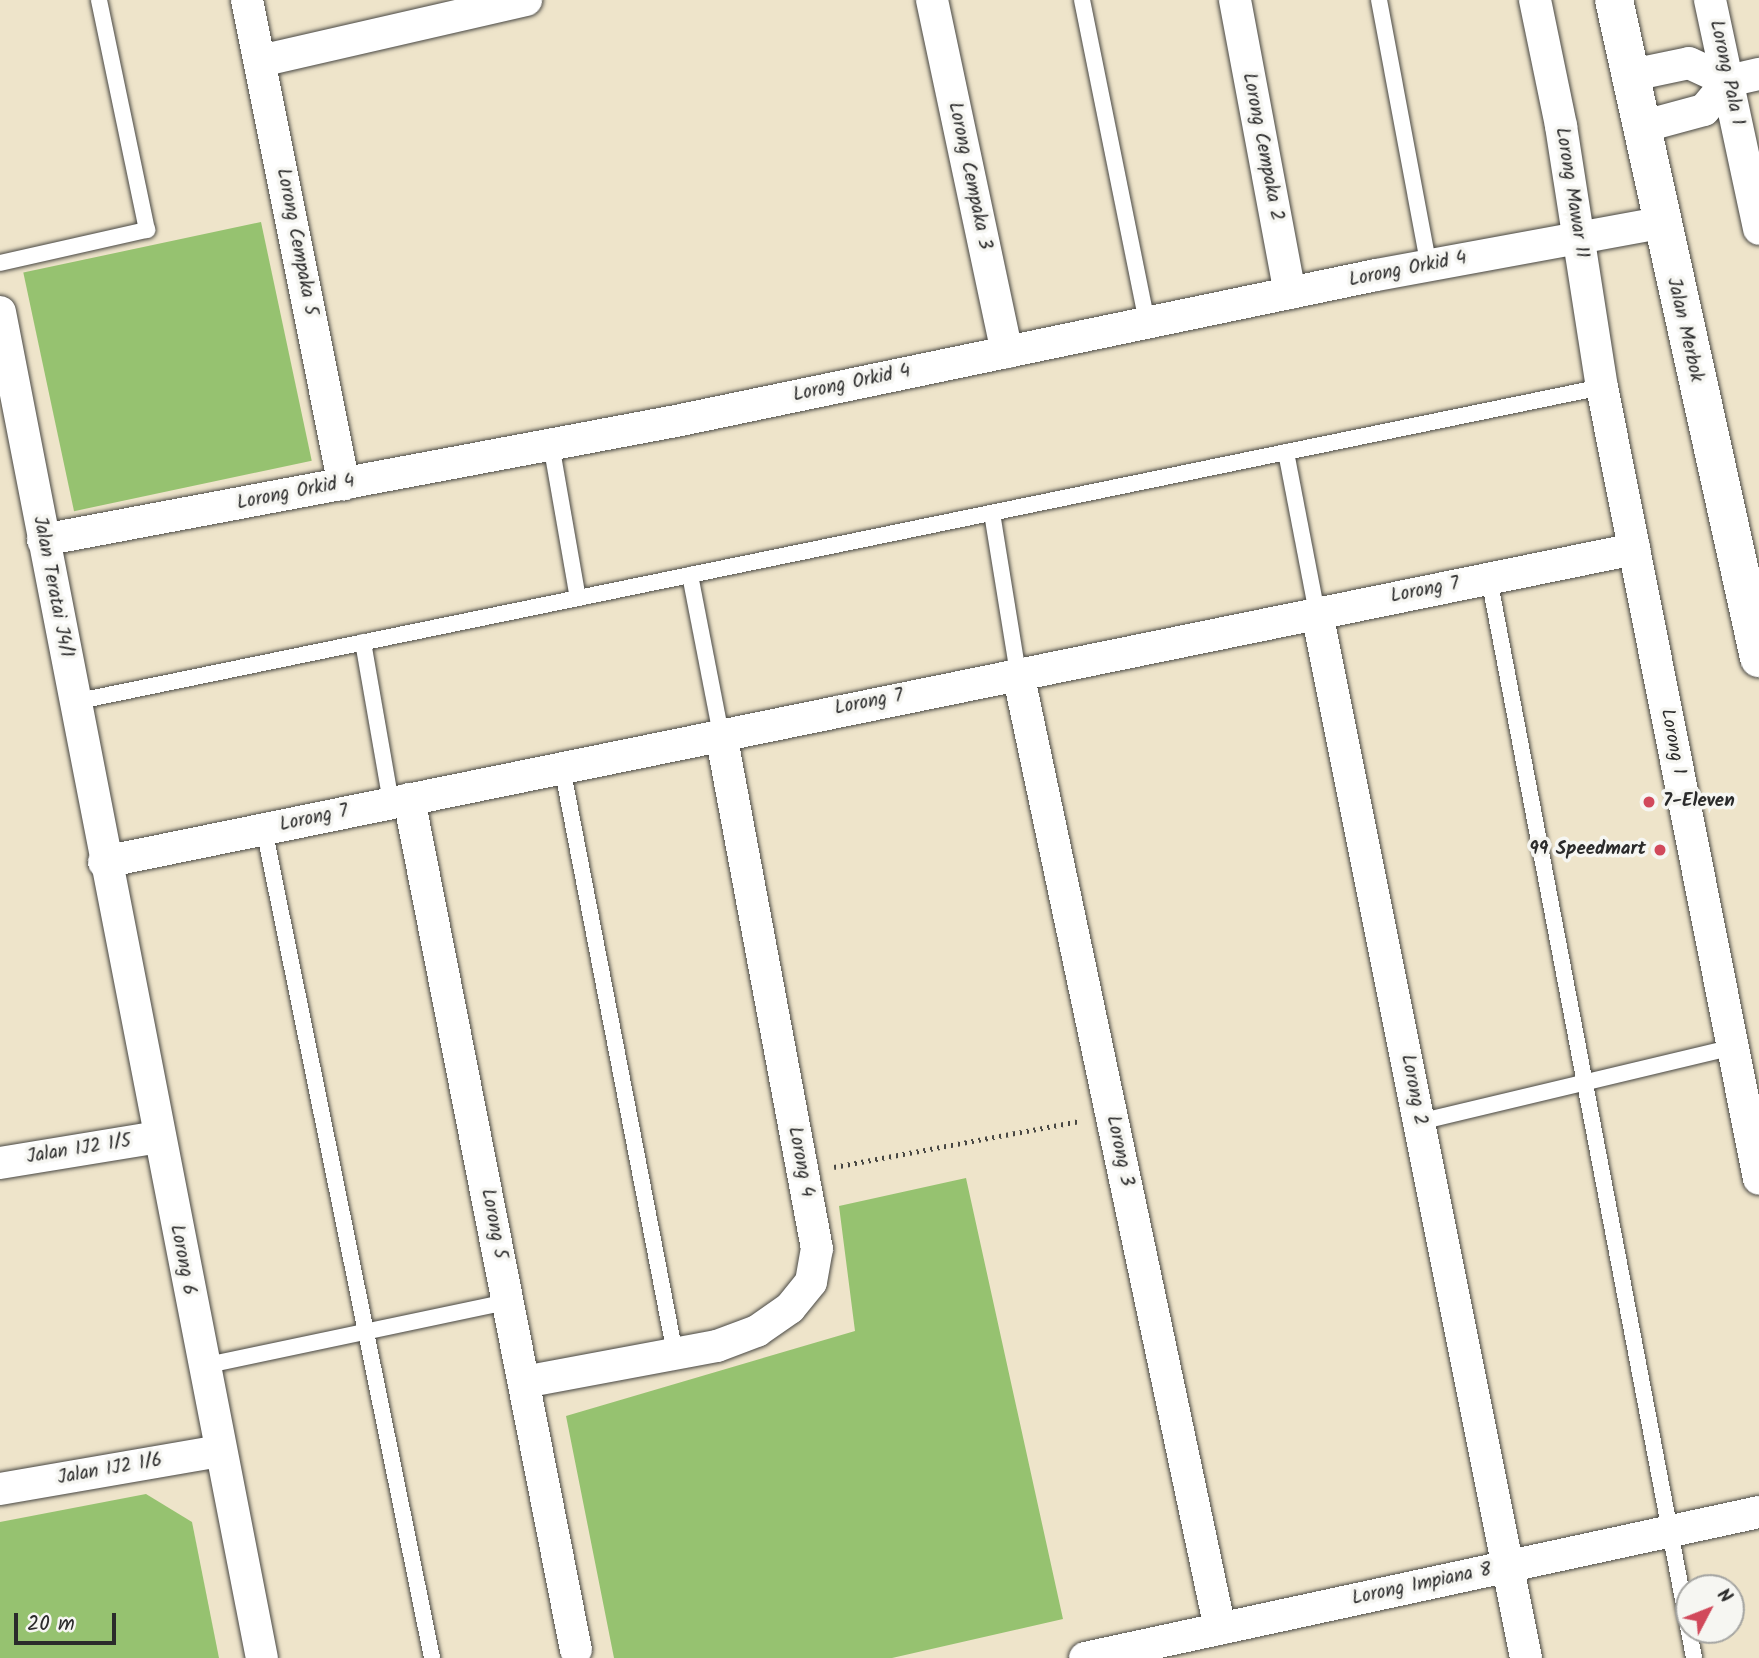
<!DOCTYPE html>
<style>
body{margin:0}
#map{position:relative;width:1759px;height:1658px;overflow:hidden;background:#eee4ca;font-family:Kalam,sans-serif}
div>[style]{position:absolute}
.green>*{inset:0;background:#96c270;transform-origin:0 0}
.path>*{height:4.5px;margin-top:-2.25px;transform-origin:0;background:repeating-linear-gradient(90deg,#484743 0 2px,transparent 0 7px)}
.roads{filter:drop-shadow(0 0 2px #484743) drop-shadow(0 0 2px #484743)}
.service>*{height:16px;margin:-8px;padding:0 8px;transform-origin:8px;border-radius:8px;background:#fff}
.minor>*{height:32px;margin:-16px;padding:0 16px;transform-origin:16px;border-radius:16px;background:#fff}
.tertiary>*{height:38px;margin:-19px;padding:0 19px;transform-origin:19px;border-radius:19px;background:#fff}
.dots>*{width:19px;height:19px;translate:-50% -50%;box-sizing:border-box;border:4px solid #f6f6f2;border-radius:50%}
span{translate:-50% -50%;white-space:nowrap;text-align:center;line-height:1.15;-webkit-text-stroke:7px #f6f6f2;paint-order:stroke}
.street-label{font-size:19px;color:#2b2b2b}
.poi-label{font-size:19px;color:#2b2b2b;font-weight:700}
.left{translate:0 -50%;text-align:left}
.right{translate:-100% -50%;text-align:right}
.north{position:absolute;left:1675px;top:1574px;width:70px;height:70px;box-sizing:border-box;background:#f6f6f2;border:2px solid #a5a5a2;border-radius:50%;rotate:48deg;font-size:19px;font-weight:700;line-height:28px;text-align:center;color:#2b2b2b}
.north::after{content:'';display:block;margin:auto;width:24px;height:32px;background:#d1495b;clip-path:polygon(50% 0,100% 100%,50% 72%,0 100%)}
.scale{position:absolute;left:14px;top:1613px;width:102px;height:32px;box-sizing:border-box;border:4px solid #2b2b2b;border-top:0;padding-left:9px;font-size:21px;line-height:24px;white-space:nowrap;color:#2b2b2b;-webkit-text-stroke:5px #f6f6f2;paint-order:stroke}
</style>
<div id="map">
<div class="green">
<div style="left:261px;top:222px;width:244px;height:243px;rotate:78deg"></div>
<div style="clip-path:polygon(966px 1178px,1063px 1619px,892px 1658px,614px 1658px,566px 1416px,855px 1331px,839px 1206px)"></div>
<div style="clip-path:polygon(146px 1494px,192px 1522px,219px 1658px,0 1658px,0 1522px)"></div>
</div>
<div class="path">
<div style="left:834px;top:1167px;width:250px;rotate:-10.6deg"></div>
</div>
<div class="roads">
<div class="service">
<div style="left:1082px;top:0;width:329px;rotate:78.6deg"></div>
<div style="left:1379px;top:0;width:271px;rotate:79.4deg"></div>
<div style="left:0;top:263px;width:151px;rotate:-12.7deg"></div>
<div style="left:147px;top:230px;width:235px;rotate:-101.8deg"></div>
<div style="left:551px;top:444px;width:156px;rotate:80.1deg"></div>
<div style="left:1286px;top:452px;width:164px;rotate:79.1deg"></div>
<div style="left:992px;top:513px;width:162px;rotate:80.8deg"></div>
<div style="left:690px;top:575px;width:162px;rotate:79deg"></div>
<div style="left:1489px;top:578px;width:1099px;rotate:79.25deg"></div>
<div style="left:363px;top:642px;width:162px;rotate:80.1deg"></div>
<div style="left:74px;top:702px;width:1560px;rotate:-11.65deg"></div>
<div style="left:562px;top:767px;width:598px;rotate:79.1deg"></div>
<div style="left:264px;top:829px;width:846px;rotate:78.54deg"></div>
<div style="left:1419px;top:1122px;width:323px;rotate:-13.4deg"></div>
<div style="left:203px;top:1366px;width:312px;rotate:-11.9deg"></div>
</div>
<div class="minor">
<div style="left:247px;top:0;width:494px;rotate:78.7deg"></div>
<div style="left:932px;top:0;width:360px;rotate:78deg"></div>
<div style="left:1235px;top:0;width:298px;rotate:79.4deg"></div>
<div style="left:1535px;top:0;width:129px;rotate:78.3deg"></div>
<div style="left:1561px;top:126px;width:264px;rotate:81.1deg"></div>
<div style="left:1602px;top:387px;width:807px;rotate:78.79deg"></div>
<div style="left:1710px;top:0;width:234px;rotate:77.9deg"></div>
<div style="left:260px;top:61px;width:273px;rotate:-12.9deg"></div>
<div style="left:1632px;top:75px;width:58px;rotate:-11.9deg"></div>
<div style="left:1689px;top:63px;width:43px;rotate:24.8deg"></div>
<div style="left:1728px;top:81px;width:32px;rotate:-13deg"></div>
<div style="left:1641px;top:127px;width:65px;rotate:-15.1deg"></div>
<div style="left:1704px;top:110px;width:38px;rotate:-50deg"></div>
<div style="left:0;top:312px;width:1371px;rotate:78.99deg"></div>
<div style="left:43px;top:540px;width:644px;rotate:-10.65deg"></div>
<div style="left:676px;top:421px;width:715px;rotate:-11.78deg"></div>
<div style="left:1376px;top:275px;width:289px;rotate:-10.4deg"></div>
<div style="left:1317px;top:613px;width:1066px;rotate:78.69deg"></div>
<div style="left:1018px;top:673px;width:977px;rotate:78.07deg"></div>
<div style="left:409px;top:799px;width:867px;rotate:78.9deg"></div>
<div style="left:104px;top:862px;width:1562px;rotate:-11.56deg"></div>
<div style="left:0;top:1163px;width:160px;rotate:-9.3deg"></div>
<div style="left:524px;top:1382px;width:196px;rotate:-10.6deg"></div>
<div style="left:717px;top:1346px;width:43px;rotate:-20.6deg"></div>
<div style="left:757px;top:1331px;width:40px;rotate:-34.9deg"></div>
<div style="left:790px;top:1308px;width:33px;rotate:-51deg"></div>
<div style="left:811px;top:1282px;width:34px;rotate:-80deg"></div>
<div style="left:817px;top:1249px;width:524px;rotate:-100.56deg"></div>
<div style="left:0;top:1489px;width:223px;rotate:-9.8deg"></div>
<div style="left:1085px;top:1658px;width:690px;rotate:-12.22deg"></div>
</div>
<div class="tertiary">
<div style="left:1614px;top:0;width:674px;rotate:77.57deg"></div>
</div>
</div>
<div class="dots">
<div style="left:1649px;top:802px;background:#d1495b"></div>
<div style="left:1660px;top:850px;background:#d1495b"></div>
</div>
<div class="street-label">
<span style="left:1726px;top:73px;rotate:78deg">Lorong Pala 1</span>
<span style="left:1262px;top:147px;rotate:79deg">Lorong Cempaka 2</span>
<span style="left:969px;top:176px;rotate:78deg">Lorong Cempaka 3</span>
<span style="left:1571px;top:193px;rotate:81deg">Lorong Mawar 11</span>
<span style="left:296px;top:242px;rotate:79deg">Lorong Cempaka 5</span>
<span style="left:1408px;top:270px;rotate:-11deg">Lorong Orkid 4</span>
<span style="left:1684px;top:330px;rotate:77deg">Jalan Merbok</span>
<span style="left:852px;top:384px;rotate:-12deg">Lorong Orkid 4</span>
<span style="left:296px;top:493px;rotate:-11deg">Lorong Orkid 4</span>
<span style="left:52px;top:587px;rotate:79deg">Jalan Teratai J4/1</span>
<span style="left:1425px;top:591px;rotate:-11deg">Lorong 7</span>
<span style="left:869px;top:703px;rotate:-11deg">Lorong 7</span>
<span style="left:1672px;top:742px;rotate:79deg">Lorong 1</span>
<span style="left:314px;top:819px;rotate:-12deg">Lorong 7</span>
<span style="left:1413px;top:1090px;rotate:79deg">Lorong 2</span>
<span style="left:79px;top:1150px;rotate:-9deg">Jalan IJ2 1/5</span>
<span style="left:1119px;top:1151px;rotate:78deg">Lorong 3</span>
<span style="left:800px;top:1162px;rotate:79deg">Lorong 4</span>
<span style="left:493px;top:1224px;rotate:79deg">Lorong 5</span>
<span style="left:182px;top:1260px;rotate:79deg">Lorong 6</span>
<span style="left:110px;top:1470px;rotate:-10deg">Jalan IJ2 1/6</span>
<span style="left:1422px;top:1585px;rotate:-12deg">Lorong Impiana 8</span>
</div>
<div class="poi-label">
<span class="left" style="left:1663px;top:802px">7-Eleven</span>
<span class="right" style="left:1646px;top:850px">99 Speedmart</span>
</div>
<div class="north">N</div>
<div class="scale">20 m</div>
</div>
